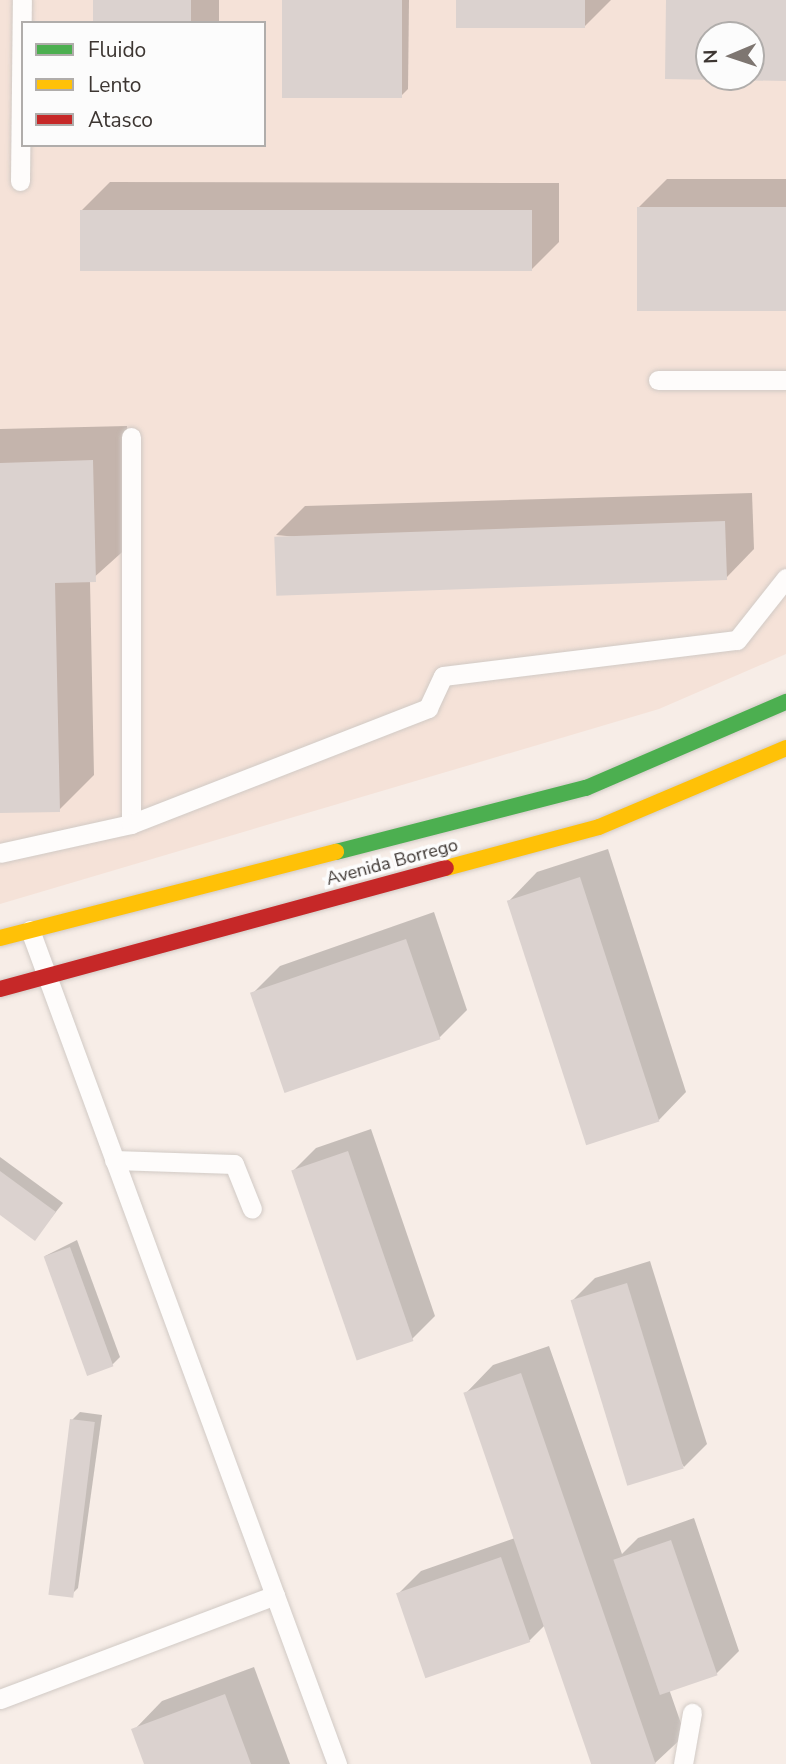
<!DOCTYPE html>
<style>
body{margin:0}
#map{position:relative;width:786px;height:1764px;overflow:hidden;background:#f7ede7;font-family:"Nunito Sans",sans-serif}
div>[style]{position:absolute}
.built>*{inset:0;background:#f5e2d8}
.shadow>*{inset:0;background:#0003;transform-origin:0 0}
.building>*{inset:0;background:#dbd2cf;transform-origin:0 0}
.roads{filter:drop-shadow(0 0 2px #d1cac5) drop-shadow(0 0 2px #d1cac5)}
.lane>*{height:19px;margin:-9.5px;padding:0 9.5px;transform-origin:9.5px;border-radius:9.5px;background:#fefcfb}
.fast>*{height:16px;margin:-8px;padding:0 8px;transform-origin:8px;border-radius:8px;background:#4caf50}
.slow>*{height:16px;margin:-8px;padding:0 8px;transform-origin:8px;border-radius:8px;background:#ffc107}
.jam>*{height:16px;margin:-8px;padding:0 8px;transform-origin:8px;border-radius:8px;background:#c62828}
span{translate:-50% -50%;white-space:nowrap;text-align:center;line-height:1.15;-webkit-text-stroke:7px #fcfcfc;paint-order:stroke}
.street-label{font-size:18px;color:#3d3632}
.legend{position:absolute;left:21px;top:21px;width:245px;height:126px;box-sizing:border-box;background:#fcfcfc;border:2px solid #b0adab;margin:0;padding:9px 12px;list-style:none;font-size:21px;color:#3d3632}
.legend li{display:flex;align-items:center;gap:14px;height:35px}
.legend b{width:35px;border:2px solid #b0adab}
.north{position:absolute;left:695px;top:21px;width:70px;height:70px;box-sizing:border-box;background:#fcfcfc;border:2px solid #b0adab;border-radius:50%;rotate:268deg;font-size:19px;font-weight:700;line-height:28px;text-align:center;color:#3d3632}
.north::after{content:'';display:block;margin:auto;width:24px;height:32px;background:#7e7671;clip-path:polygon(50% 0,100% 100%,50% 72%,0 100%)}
</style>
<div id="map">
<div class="built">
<div style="clip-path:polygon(evenodd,0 0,786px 0,786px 654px,659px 709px,0 904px,0 0,23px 23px,264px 23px,264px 145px,23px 145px,23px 23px,0 0,709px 35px,751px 35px,751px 77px,709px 77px,709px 35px)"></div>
</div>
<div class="shadow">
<div style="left:94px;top:0;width:125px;height:23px"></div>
<div style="clip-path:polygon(284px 0,409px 0,408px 89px,400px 97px)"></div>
<div style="clip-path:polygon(458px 0,611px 0,584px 27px)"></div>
<div style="clip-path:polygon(667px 179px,786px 179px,786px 310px,639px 207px)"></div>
<div style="clip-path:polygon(110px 182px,559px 183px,559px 242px,531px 270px,81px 211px)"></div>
<div style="clip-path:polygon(127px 426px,130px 545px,90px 581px,94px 775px,59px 810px,0 812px,0 429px)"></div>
<div style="clip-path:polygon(752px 493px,754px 549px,726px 578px,276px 535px,305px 506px)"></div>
<div style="clip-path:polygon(608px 849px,686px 1092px,658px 1121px,509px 901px,537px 872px)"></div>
<div style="clip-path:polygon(434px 912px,467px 1010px,439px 1038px,252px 994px,280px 966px)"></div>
<div style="clip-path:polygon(371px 1129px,435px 1316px,412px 1339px,293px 1171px,316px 1148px)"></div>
<div style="clip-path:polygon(0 1157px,63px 1203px,35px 1238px,0 1213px)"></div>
<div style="clip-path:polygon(77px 1240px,120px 1357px,112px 1365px,45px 1256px)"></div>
<div style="clip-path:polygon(650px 1261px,707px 1444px,684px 1467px,572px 1301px,595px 1278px)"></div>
<div style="clip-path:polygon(549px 1346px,622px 1554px,638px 1538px,694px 1518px,739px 1651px,716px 1674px,669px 1689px,685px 1735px,654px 1764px,594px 1764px,545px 1625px,530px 1640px,427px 1676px,398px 1594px,421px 1571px,515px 1538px,465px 1394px,493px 1365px)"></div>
<div style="clip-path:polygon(80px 1412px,102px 1415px,78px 1588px,70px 1596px,72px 1420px)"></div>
<div style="clip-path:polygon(254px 1667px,290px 1764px,146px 1764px,134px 1730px,162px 1701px)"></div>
</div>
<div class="building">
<div style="left:93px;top:0;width:98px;height:23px"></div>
<div style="left:282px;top:0;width:120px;height:98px"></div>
<div style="left:456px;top:0;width:129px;height:28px"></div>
<div style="clip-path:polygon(evenodd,666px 0,786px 0,786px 81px,665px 79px,666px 0,709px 35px,751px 35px,751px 77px,709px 77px,709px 35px)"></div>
<div style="left:637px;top:207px;width:149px;height:104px"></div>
<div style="left:80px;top:210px;width:452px;height:61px"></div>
<div style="clip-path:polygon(93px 460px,96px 582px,55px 583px,60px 812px,0 813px,0 463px)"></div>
<div style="left:725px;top:521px;width:59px;height:451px;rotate:88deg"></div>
<div style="left:580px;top:877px;width:257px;height:77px;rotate:72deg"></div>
<div style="left:406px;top:939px;width:106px;height:165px;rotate:71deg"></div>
<div style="left:348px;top:1151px;width:201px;height:60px;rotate:71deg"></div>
<div style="clip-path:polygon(0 1171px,56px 1212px,35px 1241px,0 1215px)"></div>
<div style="left:70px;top:1247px;width:127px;height:28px;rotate:70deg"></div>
<div style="left:627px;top:1283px;width:194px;height:59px;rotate:73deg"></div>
<div style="left:521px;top:1373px;width:414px;height:61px;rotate:71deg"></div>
<div style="left:70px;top:1419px;width:25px;height:177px;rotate:7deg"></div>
<div style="left:671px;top:1540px;width:143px;height:61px;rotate:71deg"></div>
<div style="left:501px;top:1557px;width:90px;height:111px;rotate:71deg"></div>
<div style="clip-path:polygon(225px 1694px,251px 1764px,144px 1764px,131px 1729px)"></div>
</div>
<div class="roads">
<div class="lane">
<div style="left:20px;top:181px;width:181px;rotate:-89.4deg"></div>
<div style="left:658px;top:380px;width:128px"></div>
<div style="left:131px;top:824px;width:387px;rotate:-90deg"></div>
<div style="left:0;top:853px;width:134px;rotate:-12.5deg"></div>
<div style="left:131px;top:824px;width:319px;rotate:-21.3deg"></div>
<div style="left:428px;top:708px;width:35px;rotate:-65deg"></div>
<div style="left:443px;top:676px;width:296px;rotate:-7deg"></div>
<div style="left:737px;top:640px;width:79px;rotate:-51.7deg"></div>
<div style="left:30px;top:930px;width:889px;rotate:69.79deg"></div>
<div style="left:114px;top:1160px;width:120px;rotate:1.9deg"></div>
<div style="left:234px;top:1164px;width:48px;rotate:68.2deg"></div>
<div style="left:0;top:1699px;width:294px;rotate:-20.7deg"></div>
<div style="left:683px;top:1764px;width:52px;rotate:-80deg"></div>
</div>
<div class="fast">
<div style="left:336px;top:852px;width:258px;rotate:-14.4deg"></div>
<div style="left:586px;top:788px;width:218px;rotate:-23.3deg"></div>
</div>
<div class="slow">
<div style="left:446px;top:868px;width:158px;rotate:-15deg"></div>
<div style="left:599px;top:827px;width:203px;rotate:-22.9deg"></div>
<div style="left:0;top:938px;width:347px;rotate:-14.4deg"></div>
</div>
<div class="jam">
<div style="left:0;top:989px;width:462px;rotate:-15.2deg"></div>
</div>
</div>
<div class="street-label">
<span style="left:392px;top:862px;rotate:-15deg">Avenida Borrego</span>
</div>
<ul class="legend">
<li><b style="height:9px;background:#4caf50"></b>Fluido</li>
<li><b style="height:9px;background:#ffc107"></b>Lento</li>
<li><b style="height:9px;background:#c62828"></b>Atasco</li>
</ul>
<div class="north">N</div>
</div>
